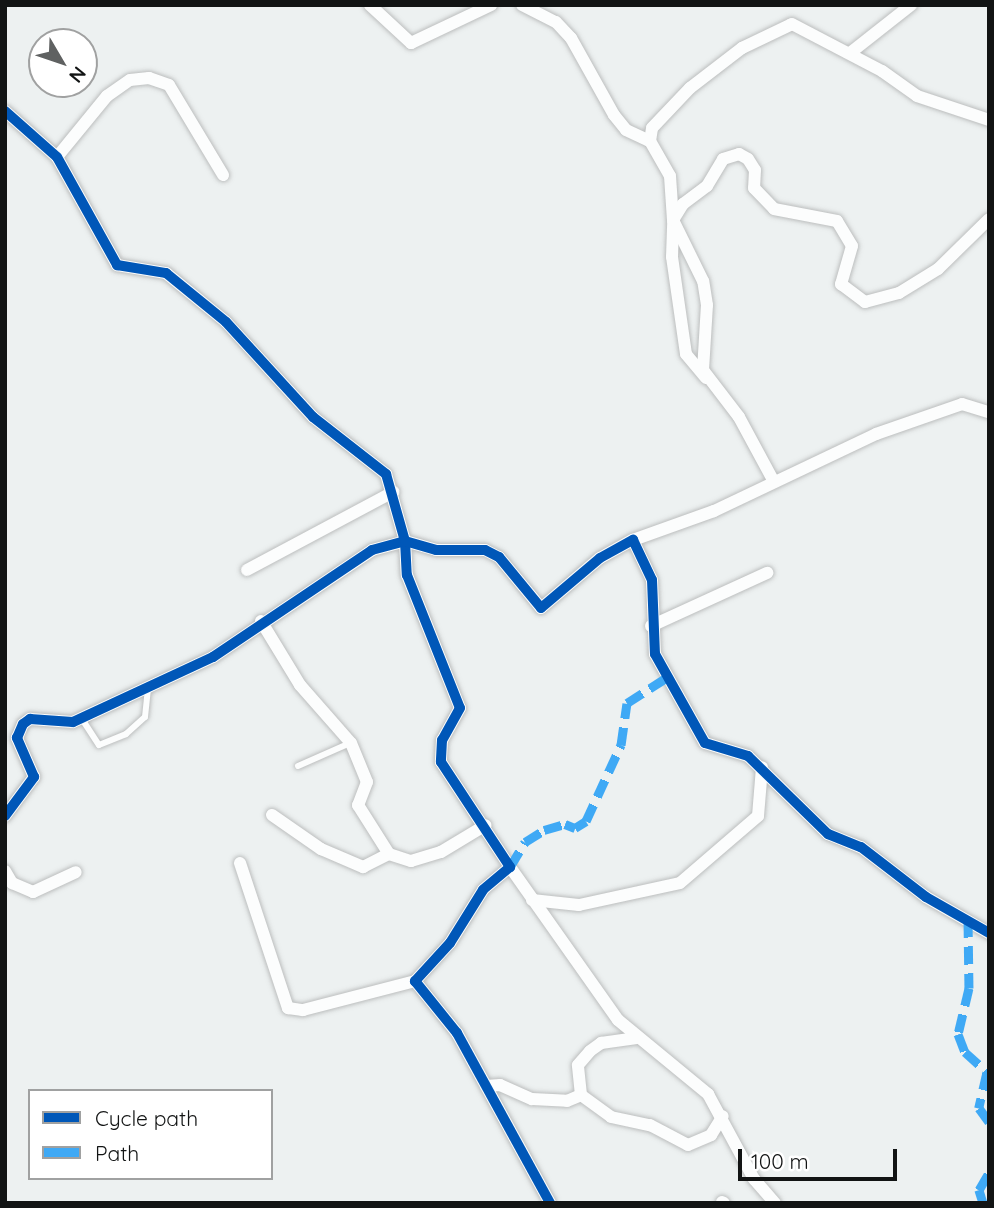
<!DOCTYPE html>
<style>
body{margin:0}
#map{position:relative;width:994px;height:1208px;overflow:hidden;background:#edf1f1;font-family:Quicksand,sans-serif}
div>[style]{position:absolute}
.roads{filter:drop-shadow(0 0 2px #bcbebe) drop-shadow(0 0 2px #bcbebe)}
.lane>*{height:6px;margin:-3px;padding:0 3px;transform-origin:3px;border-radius:3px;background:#fcfdfd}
.street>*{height:12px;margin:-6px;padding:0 6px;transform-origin:6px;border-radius:6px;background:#fcfdfd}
.quiet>*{height:9px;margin-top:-4.5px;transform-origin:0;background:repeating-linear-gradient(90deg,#3fa9f5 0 18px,transparent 0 27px)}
.cycleway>*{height:10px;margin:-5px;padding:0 5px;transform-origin:5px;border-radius:5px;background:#0057b8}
span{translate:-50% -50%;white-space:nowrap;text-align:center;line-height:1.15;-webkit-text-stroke:7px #fff;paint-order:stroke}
.frame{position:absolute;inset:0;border:7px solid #121414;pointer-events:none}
.legend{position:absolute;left:28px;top:1089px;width:245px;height:91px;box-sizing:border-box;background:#fff;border:2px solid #a0a1a1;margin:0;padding:9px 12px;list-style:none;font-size:21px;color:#121414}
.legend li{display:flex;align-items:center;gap:14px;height:35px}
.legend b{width:35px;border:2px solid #a0a1a1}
.north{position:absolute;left:28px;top:28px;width:70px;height:70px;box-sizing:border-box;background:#fff;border:2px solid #a0a1a1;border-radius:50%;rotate:129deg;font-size:19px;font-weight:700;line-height:28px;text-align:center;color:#121414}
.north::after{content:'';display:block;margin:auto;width:24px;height:32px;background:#5f6161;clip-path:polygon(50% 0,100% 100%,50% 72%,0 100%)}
.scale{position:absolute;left:738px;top:1149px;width:159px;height:32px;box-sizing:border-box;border:4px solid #121414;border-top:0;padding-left:9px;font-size:21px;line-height:24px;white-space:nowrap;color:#121414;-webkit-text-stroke:5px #fff;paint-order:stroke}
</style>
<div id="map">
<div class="roads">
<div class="lane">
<div style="left:82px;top:719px;width:31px;rotate:57deg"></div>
<div style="left:99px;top:745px;width:29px;rotate:-22deg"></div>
<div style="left:126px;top:734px;width:25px;rotate:-42deg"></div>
<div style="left:145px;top:717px;width:29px;rotate:-84deg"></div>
<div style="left:298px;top:766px;width:57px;rotate:-23.9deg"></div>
</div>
<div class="street">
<div style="left:370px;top:5px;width:56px;rotate:42.8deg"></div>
<div style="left:411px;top:43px;width:89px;rotate:-25.4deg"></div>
<div style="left:522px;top:5px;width:38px;rotate:27deg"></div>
<div style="left:556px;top:22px;width:22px;rotate:47deg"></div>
<div style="left:571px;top:38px;width:88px;rotate:60.8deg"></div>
<div style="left:614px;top:115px;width:19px;rotate:51deg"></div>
<div style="left:626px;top:130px;width:26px;rotate:25deg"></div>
<div style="left:850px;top:53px;width:78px;rotate:-38.2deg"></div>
<div style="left:5px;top:111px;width:69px;rotate:41.5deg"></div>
<div style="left:57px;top:157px;width:124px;rotate:60.9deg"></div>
<div style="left:117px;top:265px;width:50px;rotate:9.3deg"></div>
<div style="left:166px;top:273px;width:77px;rotate:39.2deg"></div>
<div style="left:226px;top:322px;width:129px;rotate:47.5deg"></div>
<div style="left:313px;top:417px;width:93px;rotate:38deg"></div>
<div style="left:386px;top:474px;width:70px;rotate:74.2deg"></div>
<div style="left:405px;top:541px;width:34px;rotate:87deg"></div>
<div style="left:407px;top:575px;width:143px;rotate:68.3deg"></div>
<div style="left:460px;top:708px;width:37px;rotate:119deg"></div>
<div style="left:442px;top:740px;width:22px;rotate:93deg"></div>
<div style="left:441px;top:762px;width:126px;rotate:56.7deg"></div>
<div style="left:510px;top:867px;width:35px;rotate:140deg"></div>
<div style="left:483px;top:890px;width:62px;rotate:121.9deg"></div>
<div style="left:450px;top:943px;width:52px;rotate:132.6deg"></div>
<div style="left:415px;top:981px;width:67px;rotate:51.1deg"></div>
<div style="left:457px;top:1033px;width:194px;rotate:61.3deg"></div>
<div style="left:57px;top:157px;width:79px;rotate:-50.7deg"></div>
<div style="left:107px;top:96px;width:28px;rotate:-35deg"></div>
<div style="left:130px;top:80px;width:19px;rotate:-6deg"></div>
<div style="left:149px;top:78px;width:21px;rotate:19deg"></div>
<div style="left:169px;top:85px;width:105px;rotate:59deg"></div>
<div style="left:706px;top:378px;width:31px;rotate:-130deg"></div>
<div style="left:686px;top:354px;width:98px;rotate:-98.2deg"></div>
<div style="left:672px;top:257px;width:37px;rotate:-88deg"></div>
<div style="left:673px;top:220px;width:19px;rotate:-58deg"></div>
<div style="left:683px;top:204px;width:30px;rotate:-37deg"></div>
<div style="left:707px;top:186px;width:31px;rotate:-59deg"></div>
<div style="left:723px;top:159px;width:17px;rotate:-17deg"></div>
<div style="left:739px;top:154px;width:10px;rotate:29deg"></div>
<div style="left:748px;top:159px;width:13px;rotate:58deg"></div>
<div style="left:755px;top:170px;width:18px;rotate:93deg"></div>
<div style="left:754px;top:188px;width:29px;rotate:46deg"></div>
<div style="left:774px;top:209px;width:64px;rotate:10.8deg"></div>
<div style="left:837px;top:221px;width:29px;rotate:59deg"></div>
<div style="left:852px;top:246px;width:40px;rotate:106deg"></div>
<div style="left:841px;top:284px;width:30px;rotate:37deg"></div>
<div style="left:865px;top:302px;width:35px;rotate:-15deg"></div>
<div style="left:899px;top:293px;width:46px;rotate:-31.6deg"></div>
<div style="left:938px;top:269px;width:71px;rotate:-44.4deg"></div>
<div style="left:773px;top:480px;width:72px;rotate:-118.4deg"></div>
<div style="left:739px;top:417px;width:59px;rotate:-127.5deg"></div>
<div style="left:703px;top:370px;width:65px;rotate:-86.5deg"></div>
<div style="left:707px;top:305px;width:24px;rotate:-99deg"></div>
<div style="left:703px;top:281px;width:68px;rotate:-116.2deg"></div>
<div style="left:673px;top:220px;width:44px;rotate:-93.9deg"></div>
<div style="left:670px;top:176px;width:40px;rotate:-119.7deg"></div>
<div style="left:650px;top:141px;width:13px;rotate:-81deg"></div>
<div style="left:652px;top:128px;width:55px;rotate:-46.5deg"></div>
<div style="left:690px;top:88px;width:66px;rotate:-37.6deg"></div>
<div style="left:742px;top:48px;width:55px;rotate:-25.6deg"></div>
<div style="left:792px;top:24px;width:102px;rotate:27.6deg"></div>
<div style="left:882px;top:71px;width:43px;rotate:35.5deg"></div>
<div style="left:917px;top:96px;width:76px;rotate:18.4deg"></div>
<div style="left:633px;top:540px;width:86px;rotate:-19.7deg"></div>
<div style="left:714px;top:511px;width:179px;rotate:-25.4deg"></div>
<div style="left:876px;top:434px;width:91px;rotate:-19.2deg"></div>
<div style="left:962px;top:404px;width:28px;rotate:17deg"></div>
<div style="left:247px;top:570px;width:166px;rotate:-28.1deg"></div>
<div style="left:261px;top:621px;width:75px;rotate:58.6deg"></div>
<div style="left:300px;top:685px;width:77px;rotate:48.7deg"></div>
<div style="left:351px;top:743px;width:42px;rotate:67.7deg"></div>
<div style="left:367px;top:782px;width:25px;rotate:111deg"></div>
<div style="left:358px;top:805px;width:58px;rotate:57.7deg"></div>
<div style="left:651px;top:626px;width:128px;rotate:-24.6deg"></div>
<div style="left:272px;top:815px;width:60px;rotate:34.8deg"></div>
<div style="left:321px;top:849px;width:46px;rotate:23.2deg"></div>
<div style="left:363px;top:867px;width:29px;rotate:-27deg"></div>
<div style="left:389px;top:854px;width:23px;rotate:18deg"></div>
<div style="left:411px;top:861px;width:31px;rotate:-17deg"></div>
<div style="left:441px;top:852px;width:52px;rotate:-31deg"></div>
<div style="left:5px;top:816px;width:49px;rotate:-53.4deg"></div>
<div style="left:34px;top:777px;width:43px;rotate:-113.6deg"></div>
<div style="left:17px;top:738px;width:15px;rotate:-67deg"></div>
<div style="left:23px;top:724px;width:9px;rotate:-36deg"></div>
<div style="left:30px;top:719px;width:43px;rotate:4deg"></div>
<div style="left:73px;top:722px;width:154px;rotate:-24.9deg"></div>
<div style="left:213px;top:657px;width:192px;rotate:-33.9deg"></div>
<div style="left:372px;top:550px;width:34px;rotate:-15deg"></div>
<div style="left:405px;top:541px;width:32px;rotate:16deg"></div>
<div style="left:436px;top:550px;width:49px"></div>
<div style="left:485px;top:550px;width:16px;rotate:27deg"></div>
<div style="left:499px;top:557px;width:66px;rotate:50.5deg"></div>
<div style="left:541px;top:608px;width:77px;rotate:-40.3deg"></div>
<div style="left:600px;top:558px;width:38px;rotate:-29deg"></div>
<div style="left:633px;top:540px;width:44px;rotate:64.6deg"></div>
<div style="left:652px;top:580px;width:74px;rotate:87.7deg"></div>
<div style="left:655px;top:654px;width:102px;rotate:60.7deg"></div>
<div style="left:705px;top:743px;width:45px;rotate:16.8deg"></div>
<div style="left:748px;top:756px;width:112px;rotate:44.3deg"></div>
<div style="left:828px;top:834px;width:35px;rotate:22deg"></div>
<div style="left:861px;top:847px;width:82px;rotate:37.6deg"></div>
<div style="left:926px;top:897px;width:73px;rotate:29.7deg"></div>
<div style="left:240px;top:863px;width:153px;rotate:71.7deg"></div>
<div style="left:288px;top:1008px;width:15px;rotate:8deg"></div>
<div style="left:303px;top:1010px;width:116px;rotate:-14.5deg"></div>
<div style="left:510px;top:867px;width:187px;rotate:54.8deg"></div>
<div style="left:618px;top:1020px;width:117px;rotate:39.4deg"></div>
<div style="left:708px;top:1094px;width:97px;rotate:61.6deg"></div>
<div style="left:754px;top:1179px;width:32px;rotate:49deg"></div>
<div style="left:5px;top:871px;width:14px;rotate:60deg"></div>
<div style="left:12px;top:883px;width:23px;rotate:23deg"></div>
<div style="left:33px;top:892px;width:47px;rotate:-24.9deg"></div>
<div style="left:532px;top:900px;width:47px;rotate:6.1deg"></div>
<div style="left:579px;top:905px;width:103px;rotate:-12.3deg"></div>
<div style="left:680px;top:883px;width:103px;rotate:-40.7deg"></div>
<div style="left:758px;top:816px;width:49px;rotate:-85.3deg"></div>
<div style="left:486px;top:1086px;width:14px;rotate:-4deg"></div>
<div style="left:500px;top:1085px;width:35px;rotate:24deg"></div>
<div style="left:532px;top:1099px;width:35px;rotate:3deg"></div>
<div style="left:567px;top:1101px;width:15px;rotate:-23deg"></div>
<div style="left:581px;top:1095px;width:30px;rotate:-96deg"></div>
<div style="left:578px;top:1065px;width:18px;rotate:-49deg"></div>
<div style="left:590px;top:1051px;width:14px;rotate:-36deg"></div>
<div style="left:601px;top:1043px;width:36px;rotate:-8deg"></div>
<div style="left:581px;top:1095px;width:37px;rotate:36deg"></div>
<div style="left:611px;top:1117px;width:40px;rotate:12deg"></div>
<div style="left:650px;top:1125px;width:43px;rotate:27.8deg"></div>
<div style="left:688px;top:1145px;width:25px;rotate:-23deg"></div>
<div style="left:711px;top:1135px;width:22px;rotate:-58deg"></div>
<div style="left:722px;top:1202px;width:2px;rotate:27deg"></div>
</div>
</div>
<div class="quiet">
<div style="left:510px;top:867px;width:29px;rotate:-59deg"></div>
<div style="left:525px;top:842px;width:22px;rotate:-32deg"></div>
<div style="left:544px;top:830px;width:22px;rotate:-16deg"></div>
<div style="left:565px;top:824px;width:11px;rotate:22deg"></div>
<div style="left:575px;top:828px;width:13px;rotate:-32deg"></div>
<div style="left:586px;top:821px;width:84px;rotate:-65.3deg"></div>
<div style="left:621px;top:745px;width:42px;rotate:-81.9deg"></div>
<div style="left:627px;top:703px;width:46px;rotate:-32.7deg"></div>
<div style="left:968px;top:919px;width:69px;rotate:89.2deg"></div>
<div style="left:969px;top:988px;width:47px;rotate:103.4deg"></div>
<div style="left:958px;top:1034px;width:19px;rotate:69deg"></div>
<div style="left:965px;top:1052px;width:30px;rotate:42deg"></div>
<div style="left:987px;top:1072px;width:37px;rotate:103deg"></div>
<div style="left:979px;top:1108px;width:17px;rotate:54deg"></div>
<div style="left:983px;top:1203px;width:14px;rotate:-107deg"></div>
<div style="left:979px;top:1190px;width:20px;rotate:-60deg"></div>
</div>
<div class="cycleway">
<div style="left:5px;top:111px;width:69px;rotate:41.5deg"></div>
<div style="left:57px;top:157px;width:124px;rotate:60.9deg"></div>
<div style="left:117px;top:265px;width:50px;rotate:9.3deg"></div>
<div style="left:166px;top:273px;width:77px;rotate:39.2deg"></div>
<div style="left:226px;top:322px;width:129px;rotate:47.5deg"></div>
<div style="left:313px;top:417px;width:93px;rotate:38deg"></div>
<div style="left:386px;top:474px;width:70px;rotate:74.2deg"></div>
<div style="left:405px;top:541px;width:34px;rotate:87deg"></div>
<div style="left:407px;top:575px;width:143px;rotate:68.3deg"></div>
<div style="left:460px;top:708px;width:37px;rotate:119deg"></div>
<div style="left:442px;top:740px;width:22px;rotate:93deg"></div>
<div style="left:441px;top:762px;width:126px;rotate:56.7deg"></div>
<div style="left:510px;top:867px;width:35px;rotate:140deg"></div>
<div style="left:483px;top:890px;width:62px;rotate:121.9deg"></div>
<div style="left:450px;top:943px;width:52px;rotate:132.6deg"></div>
<div style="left:415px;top:981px;width:67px;rotate:51.1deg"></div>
<div style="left:457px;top:1033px;width:194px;rotate:61.3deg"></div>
<div style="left:5px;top:816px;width:49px;rotate:-53.4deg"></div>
<div style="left:34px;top:777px;width:43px;rotate:-113.6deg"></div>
<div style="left:17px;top:738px;width:15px;rotate:-67deg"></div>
<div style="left:23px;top:724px;width:9px;rotate:-36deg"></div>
<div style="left:30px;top:719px;width:43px;rotate:4deg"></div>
<div style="left:73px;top:722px;width:154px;rotate:-24.9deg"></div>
<div style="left:213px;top:657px;width:192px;rotate:-33.9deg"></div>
<div style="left:372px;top:550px;width:34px;rotate:-15deg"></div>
<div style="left:405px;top:541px;width:32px;rotate:16deg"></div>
<div style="left:436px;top:550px;width:49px"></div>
<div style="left:485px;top:550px;width:16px;rotate:27deg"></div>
<div style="left:499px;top:557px;width:66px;rotate:50.5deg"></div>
<div style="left:541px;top:608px;width:77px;rotate:-40.3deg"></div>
<div style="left:600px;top:558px;width:38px;rotate:-29deg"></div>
<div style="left:633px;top:540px;width:44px;rotate:64.6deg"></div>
<div style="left:652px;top:580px;width:74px;rotate:87.7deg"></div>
<div style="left:655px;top:654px;width:102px;rotate:60.7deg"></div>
<div style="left:705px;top:743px;width:45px;rotate:16.8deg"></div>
<div style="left:748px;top:756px;width:112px;rotate:44.3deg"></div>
<div style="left:828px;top:834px;width:35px;rotate:22deg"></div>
<div style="left:861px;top:847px;width:82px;rotate:37.6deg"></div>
<div style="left:926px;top:897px;width:73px;rotate:29.7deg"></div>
</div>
<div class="frame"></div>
<ul class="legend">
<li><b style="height:9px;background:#0057b8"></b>Cycle path</li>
<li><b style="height:9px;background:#3fa9f5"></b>Path</li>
</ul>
<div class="north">N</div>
<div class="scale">100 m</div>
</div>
